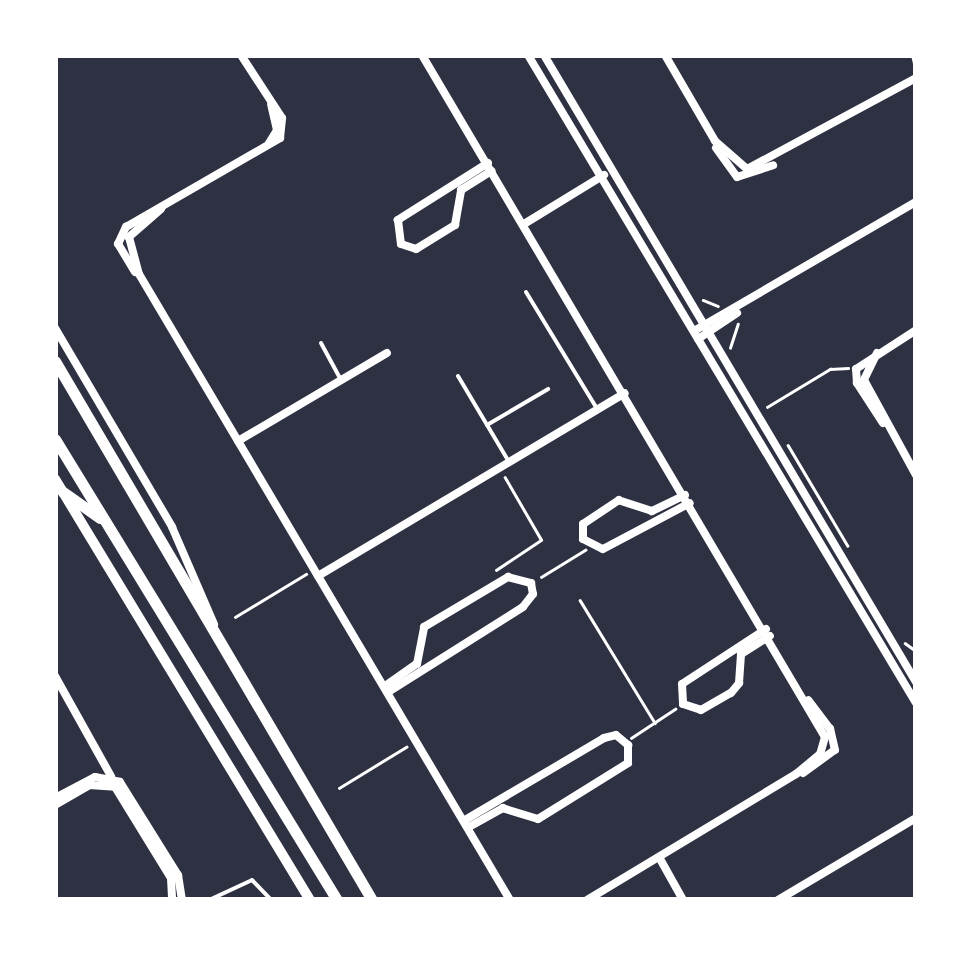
<!DOCTYPE html>
<style>
body{margin:0}
#map{position:relative;width:971px;height:955px;overflow:hidden;background:#2d3142;font-family:"Sofia Sans Condensed",sans-serif}
div>[style]{position:absolute}
.path>*{height:2.5px;margin:-1.25px;padding:0 1.25px;transform-origin:1.25px;border-radius:1.25px;background:#fff}
.service>*{height:4px;margin:-2px;padding:0 2px;transform-origin:2px;border-radius:2px;background:#fff}
.minor>*{height:8px;margin:-4px;padding:0 4px;transform-origin:4px;border-radius:4px;background:#fff}
.secondary>*{height:10px;margin:-5px;padding:0 5px;transform-origin:5px;border-radius:5px;background:#fff}
.trunk>*{height:11px;margin:-5.5px;padding:0 5.5px;transform-origin:5.5px;border-radius:5.5px;background:#fff}
span{translate:-50% -50%;white-space:nowrap;text-align:center;line-height:1.15;-webkit-text-stroke:8px #fff;paint-order:stroke}
.frame{position:absolute;inset:0;border:58px solid #fff;pointer-events:none}
</style>
<div id="map">
<div class="path">
<div style="left:703px;top:300px;width:16px;rotate:22deg"></div>
<div style="left:730px;top:348px;width:25px;rotate:-72deg"></div>
<div style="left:767px;top:407px;width:74px;rotate:-31.1deg"></div>
<div style="left:830px;top:369px;width:18px;rotate:-3deg"></div>
<div style="left:788px;top:445px;width:117px;rotate:59.3deg"></div>
<div style="left:496px;top:570px;width:54px;rotate:-33.7deg"></div>
<div style="left:541px;top:540px;width:72px;rotate:-120.1deg"></div>
<div style="left:541px;top:577px;width:52px;rotate:-31.5deg"></div>
<div style="left:580px;top:600px;width:144px;rotate:58.6deg"></div>
<div style="left:235px;top:617px;width:83px;rotate:-31.2deg"></div>
<div style="left:905px;top:643px;width:14px;rotate:36deg"></div>
<div style="left:631px;top:738px;width:53px;rotate:-33.4deg"></div>
<div style="left:339px;top:788px;width:79px;rotate:-31.5deg"></div>
</div>
<div class="service">
<div style="left:913px;top:55px;width:13px;rotate:77deg"></div>
<div style="left:526px;top:292px;width:137px;rotate:58.7deg"></div>
<div style="left:321px;top:343px;width:42px;rotate:61.6deg"></div>
<div style="left:458px;top:376px;width:100px;rotate:59.3deg"></div>
<div style="left:487px;top:425px;width:71px;rotate:-30.5deg"></div>
<div style="left:209px;top:900px;width:47px;rotate:-24.9deg"></div>
<div style="left:252px;top:880px;width:28px;rotate:46deg"></div>
</div>
<div class="minor">
<div style="left:422px;top:55px;width:792px;rotate:59.42deg"></div>
<div style="left:825px;top:737px;width:18px;rotate:106deg"></div>
<div style="left:820px;top:754px;width:31px;rotate:140deg"></div>
<div style="left:796px;top:774px;width:244px;rotate:148.9deg"></div>
<div style="left:528px;top:55px;width:755px;rotate:59.09deg"></div>
<div style="left:544px;top:55px;width:729px;rotate:59.32deg"></div>
<div style="left:665px;top:55px;width:99px;rotate:59.8deg"></div>
<div style="left:715px;top:141px;width:43px;rotate:41.2deg"></div>
<div style="left:747px;top:169px;width:192px;rotate:-28.3deg"></div>
<div style="left:269px;top:143px;width:15px;rotate:-58deg"></div>
<div style="left:277px;top:130px;width:26px;rotate:-103deg"></div>
<div style="left:716px;top:148px;width:36px;rotate:54deg"></div>
<div style="left:737px;top:177px;width:38px;rotate:-18deg"></div>
<div style="left:488px;top:163px;width:107px;rotate:147.7deg"></div>
<div style="left:398px;top:220px;width:24px;rotate:83deg"></div>
<div style="left:401px;top:244px;width:16px;rotate:18deg"></div>
<div style="left:416px;top:249px;width:46px;rotate:-31.6deg"></div>
<div style="left:455px;top:225px;width:36px;rotate:-80deg"></div>
<div style="left:461px;top:190px;width:36px;rotate:-32deg"></div>
<div style="left:161px;top:209px;width:43px;rotate:138.8deg"></div>
<div style="left:129px;top:237px;width:38px;rotate:75deg"></div>
<div style="left:139px;top:274px;width:728px;rotate:59.35deg"></div>
<div style="left:524px;top:224px;width:94px;rotate:-31.5deg"></div>
<div style="left:135px;top:272px;width:33px;rotate:-121deg"></div>
<div style="left:118px;top:244px;width:19px;rotate:-65deg"></div>
<div style="left:126px;top:227px;width:178px;rotate:-30deg"></div>
<div style="left:280px;top:138px;width:20px;rotate:-84deg"></div>
<div style="left:282px;top:118px;width:75px;rotate:-123.1deg"></div>
<div style="left:55px;top:328px;width:231px;rotate:59.5deg"></div>
<div style="left:172px;top:527px;width:106px;rotate:66.6deg"></div>
<div style="left:694px;top:331px;width:257px;rotate:-30.2deg"></div>
<div style="left:698px;top:339px;width:47px;rotate:-33.7deg"></div>
<div style="left:877px;top:353px;width:30px;rotate:116deg"></div>
<div style="left:864px;top:380px;width:108px;rotate:61.3deg"></div>
<div style="left:883px;top:423px;width:48px;rotate:-123deg"></div>
<div style="left:857px;top:383px;width:14px;rotate:-94deg"></div>
<div style="left:856px;top:369px;width:72px;rotate:-33deg"></div>
<div style="left:238px;top:441px;width:173px;rotate:-30.6deg"></div>
<div style="left:685px;top:495px;width:37px;rotate:154deg"></div>
<div style="left:652px;top:511px;width:35px;rotate:-162deg"></div>
<div style="left:619px;top:500px;width:43px;rotate:146.3deg"></div>
<div style="left:583px;top:524px;width:15px;rotate:90deg"></div>
<div style="left:583px;top:539px;width:22px;rotate:27deg"></div>
<div style="left:603px;top:549px;width:98px;rotate:-27.9deg"></div>
<div style="left:318px;top:576px;width:357px;rotate:-30.8deg"></div>
<div style="left:766px;top:629px;width:100px;rotate:146.8deg"></div>
<div style="left:682px;top:684px;width:20px;rotate:87deg"></div>
<div style="left:683px;top:704px;width:19px;rotate:18deg"></div>
<div style="left:701px;top:710px;width:34px;rotate:-30deg"></div>
<div style="left:731px;top:693px;width:13px;rotate:-51deg"></div>
<div style="left:739px;top:683px;width:29px;rotate:-86deg"></div>
<div style="left:741px;top:654px;width:34px;rotate:-32deg"></div>
<div style="left:55px;top:676px;width:115px;rotate:60.8deg"></div>
<div style="left:385px;top:686px;width:39px;rotate:-35deg"></div>
<div style="left:417px;top:664px;width:38px;rotate:-79deg"></div>
<div style="left:424px;top:627px;width:98px;rotate:-30.8deg"></div>
<div style="left:508px;top:577px;width:24px;rotate:15deg"></div>
<div style="left:531px;top:583px;width:11px;rotate:80deg"></div>
<div style="left:533px;top:594px;width:16px;rotate:128deg"></div>
<div style="left:523px;top:607px;width:160px;rotate:147.8deg"></div>
<div style="left:803px;top:773px;width:39px;rotate:-36deg"></div>
<div style="left:835px;top:750px;width:22px;rotate:-103deg"></div>
<div style="left:830px;top:729px;width:36px;rotate:-127deg"></div>
<div style="left:55px;top:798px;width:45px;rotate:-27.7deg"></div>
<div style="left:95px;top:777px;width:25px;rotate:11deg"></div>
<div style="left:120px;top:782px;width:110px;rotate:58.1deg"></div>
<div style="left:178px;top:875px;width:25px;rotate:81deg"></div>
<div style="left:55px;top:805px;width:39px;rotate:-30deg"></div>
<div style="left:89px;top:785px;width:26px;rotate:4deg"></div>
<div style="left:115px;top:787px;width:107px;rotate:58.4deg"></div>
<div style="left:171px;top:878px;width:22px;rotate:87deg"></div>
<div style="left:465px;top:820px;width:161px;rotate:-30.5deg"></div>
<div style="left:604px;top:738px;width:12px;rotate:-14deg"></div>
<div style="left:616px;top:735px;width:16px;rotate:40deg"></div>
<div style="left:628px;top:745px;width:18px;rotate:90deg"></div>
<div style="left:628px;top:763px;width:106px;rotate:148.1deg"></div>
<div style="left:538px;top:819px;width:37px;rotate:-163deg"></div>
<div style="left:503px;top:808px;width:39px;rotate:151deg"></div>
<div style="left:659px;top:857px;width:49px;rotate:60.8deg"></div>
<div style="left:778px;top:900px;width:161px;rotate:-30.7deg"></div>
</div>
<div class="secondary">
<div style="left:55px;top:479px;width:492px;rotate:58.8deg"></div>
</div>
<div class="trunk">
<div style="left:55px;top:361px;width:625px;rotate:59.54deg"></div>
<div style="left:55px;top:439px;width:540px;rotate:58.55deg"></div>
<div style="left:63px;top:492px;width:45px;rotate:35.1deg"></div>
</div>
<div class="frame"></div>
</div>
